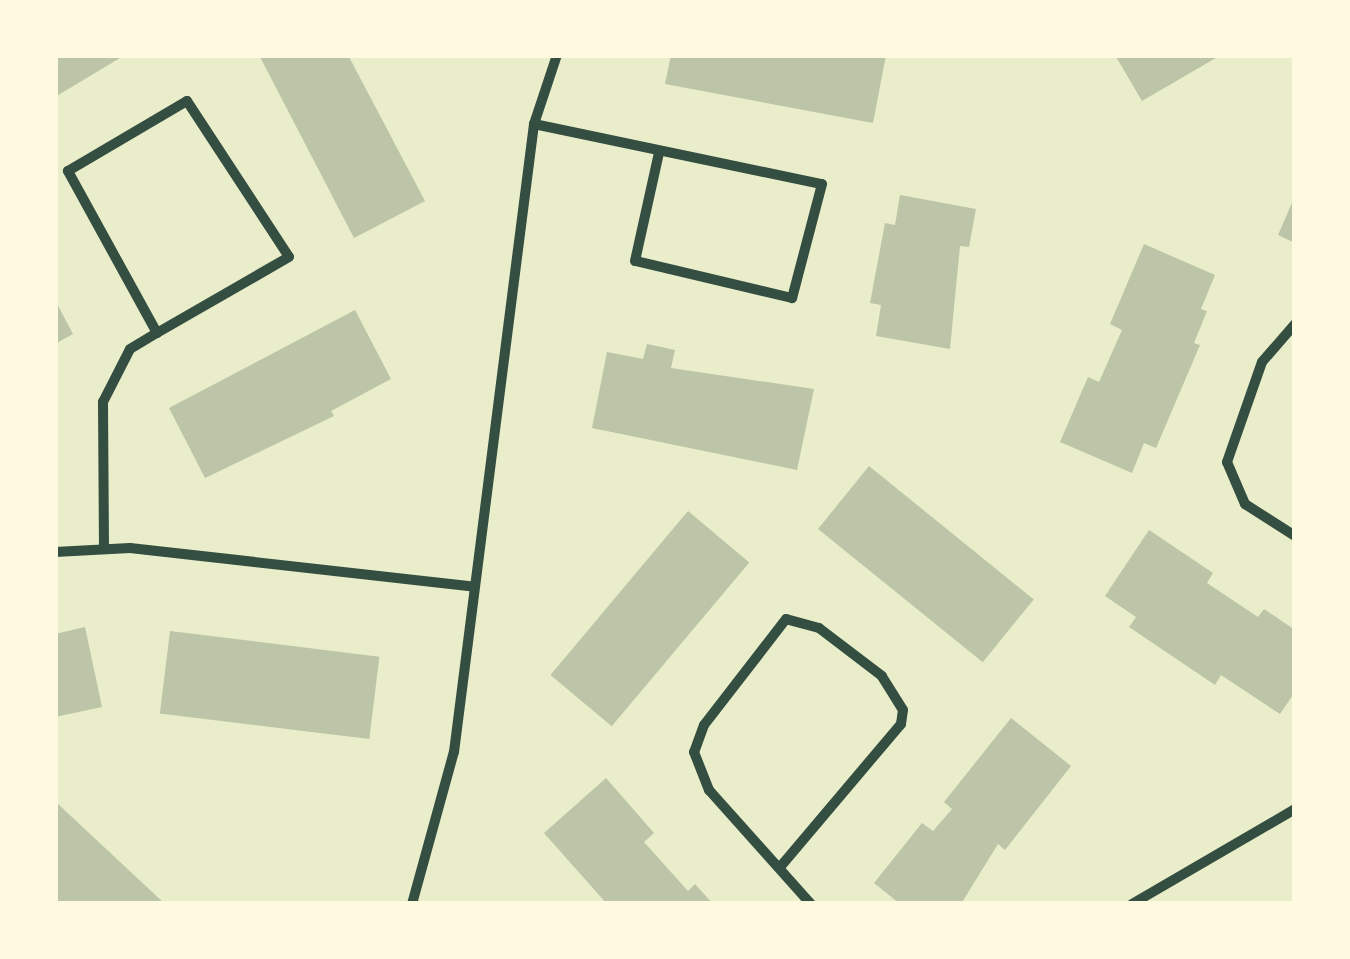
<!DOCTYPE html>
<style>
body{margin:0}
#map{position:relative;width:1350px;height:959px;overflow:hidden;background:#e9edc9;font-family:"Noto Serif",serif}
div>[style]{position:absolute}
.building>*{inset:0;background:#bcc5a7;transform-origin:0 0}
.minor>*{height:10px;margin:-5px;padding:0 5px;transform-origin:5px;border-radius:5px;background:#344e41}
span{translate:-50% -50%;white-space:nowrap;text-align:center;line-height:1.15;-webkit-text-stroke:8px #fefae0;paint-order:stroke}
.frame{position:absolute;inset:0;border:58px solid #fefae0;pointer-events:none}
</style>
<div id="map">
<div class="building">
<div style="clip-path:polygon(55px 55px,125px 55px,55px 97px)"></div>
<div style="clip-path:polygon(259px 55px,348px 55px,425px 201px,354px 238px)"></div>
<div style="clip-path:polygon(671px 55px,886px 55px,873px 123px,665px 84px)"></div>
<div style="clip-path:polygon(1115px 55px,1221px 55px,1142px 101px)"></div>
<div style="clip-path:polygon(900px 195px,976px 209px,969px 247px,960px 246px,950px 349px,876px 336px,881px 305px,870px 303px,885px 223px,895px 225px)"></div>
<div style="clip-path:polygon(1295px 196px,1295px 243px,1278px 235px)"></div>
<div style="clip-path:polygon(1144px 244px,1215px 275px,1201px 309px,1207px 311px,1194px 343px,1200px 345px,1156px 448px,1144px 443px,1132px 473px,1060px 442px,1088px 377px,1099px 382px,1122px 330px,1110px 324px)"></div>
<div style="clip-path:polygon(55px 300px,73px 334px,55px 344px)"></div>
<div style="clip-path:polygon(355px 310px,391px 379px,331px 411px,334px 416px,205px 478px,169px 408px)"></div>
<div style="clip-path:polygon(647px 344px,675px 350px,671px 368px,814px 389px,797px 470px,592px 428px,607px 352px,643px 359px)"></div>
<div style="left:869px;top:466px;width:212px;height:81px;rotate:39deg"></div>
<div style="left:688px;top:511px;width:80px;height:214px;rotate:40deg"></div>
<div style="clip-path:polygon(1149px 530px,1213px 573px,1207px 583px,1258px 617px,1264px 609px,1295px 630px,1295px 692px,1280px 714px,1221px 675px,1215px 685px,1129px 627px,1136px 617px,1105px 596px)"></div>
<div style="clip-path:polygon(85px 627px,102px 707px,55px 717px,55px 634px)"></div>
<div style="left:170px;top:631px;width:211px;height:83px;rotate:7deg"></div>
<div style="clip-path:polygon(1011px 718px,1071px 766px,1005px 850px,998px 844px,961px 904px,900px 904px,874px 883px,922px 823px,933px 831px,952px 809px,944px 802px)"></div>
<div style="clip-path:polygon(606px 778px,654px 833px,644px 842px,688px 891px,695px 884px,713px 904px,607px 904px,544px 833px)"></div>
<div style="clip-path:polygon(58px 804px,165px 904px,55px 904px)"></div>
</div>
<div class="minor">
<div style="left:187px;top:101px;width:186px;rotate:56.8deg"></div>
<div style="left:289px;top:257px;width:152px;rotate:150.1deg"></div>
<div style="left:157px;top:333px;width:185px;rotate:-118.8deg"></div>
<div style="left:68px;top:171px;width:138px;rotate:-30.5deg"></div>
<div style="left:534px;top:124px;width:294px;rotate:11.8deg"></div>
<div style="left:822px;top:184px;width:118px;rotate:104.7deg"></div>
<div style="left:792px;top:298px;width:161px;rotate:-166.7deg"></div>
<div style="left:635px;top:261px;width:111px;rotate:-77.5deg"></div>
<div style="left:1295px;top:324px;width:50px;rotate:131deg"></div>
<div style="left:1262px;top:362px;width:106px;rotate:109.3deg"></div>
<div style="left:1227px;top:462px;width:46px;rotate:66.8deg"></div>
<div style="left:1245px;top:504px;width:59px;rotate:32.6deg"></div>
<div style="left:104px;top:548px;width:146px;rotate:-90.4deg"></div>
<div style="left:103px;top:402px;width:59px;rotate:-63deg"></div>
<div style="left:130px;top:349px;width:31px;rotate:-31deg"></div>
<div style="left:55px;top:552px;width:75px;rotate:-3.1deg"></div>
<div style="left:130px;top:548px;width:347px;rotate:6.4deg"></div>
<div style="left:781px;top:866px;width:186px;rotate:-49.8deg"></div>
<div style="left:901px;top:724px;width:14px;rotate:-82deg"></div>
<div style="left:903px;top:710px;width:40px;rotate:-122deg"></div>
<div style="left:882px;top:676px;width:79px;rotate:-142.7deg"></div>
<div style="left:819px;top:628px;width:34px;rotate:-165deg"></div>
<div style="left:786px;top:619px;width:134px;rotate:127.7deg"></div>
<div style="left:704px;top:725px;width:29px;rotate:110deg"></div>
<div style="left:694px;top:752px;width:41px;rotate:68.5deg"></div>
<div style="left:709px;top:790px;width:153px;rotate:48.2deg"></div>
<div style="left:412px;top:904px;width:158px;rotate:-74.6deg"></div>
<div style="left:454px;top:752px;width:633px;rotate:-82.74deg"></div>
<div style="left:534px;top:124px;width:73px;rotate:-71.6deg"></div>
<div style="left:1132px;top:904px;width:189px;rotate:-30.2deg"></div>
</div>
<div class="frame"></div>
</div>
